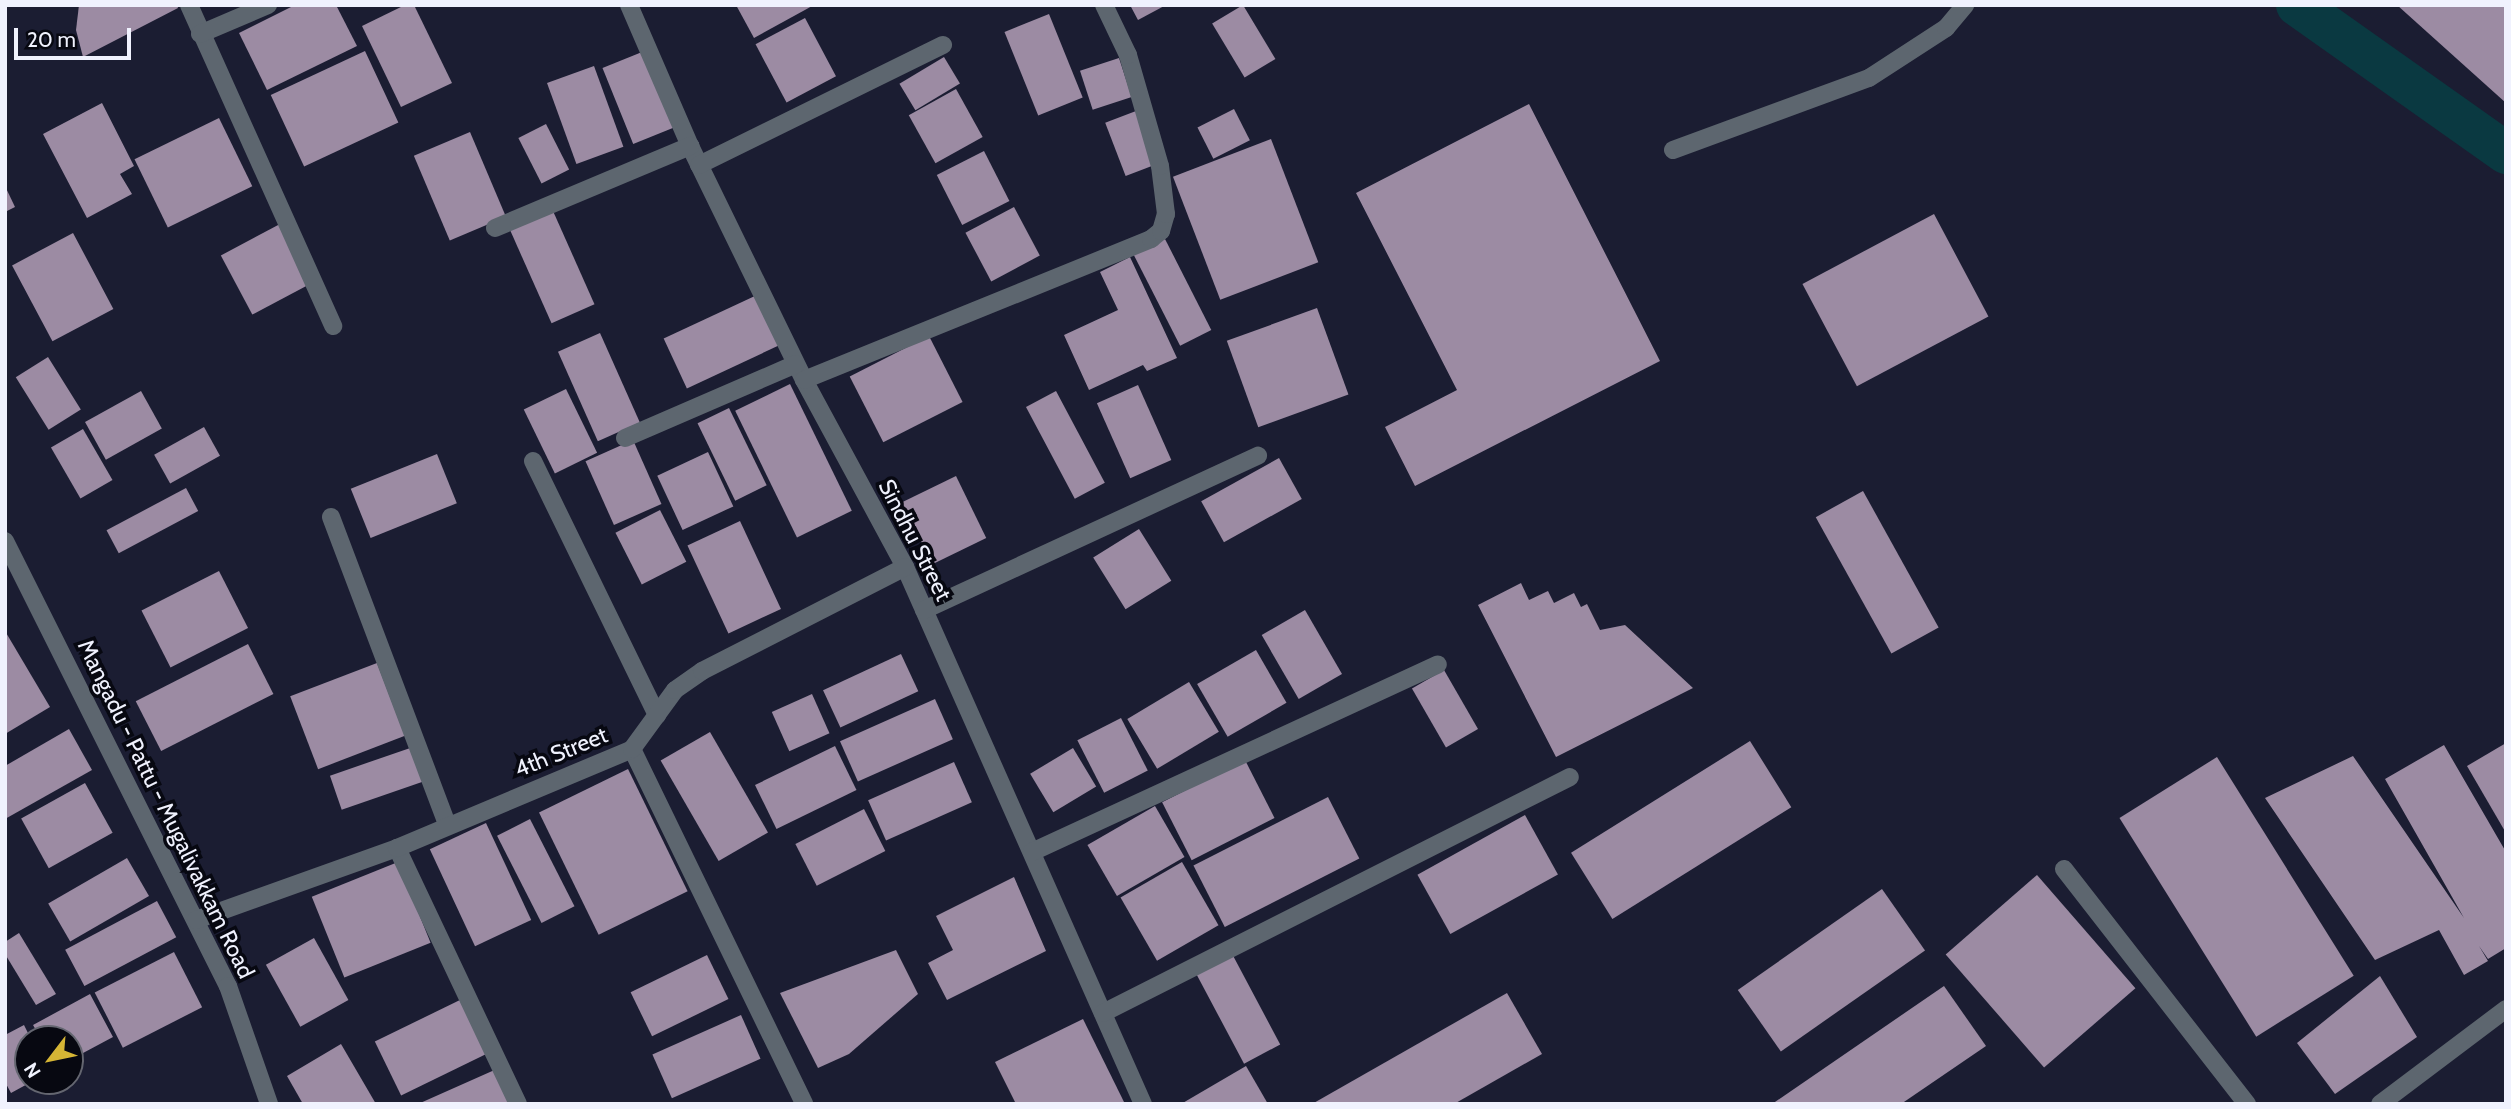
<!DOCTYPE html>
<style>
body{margin:0}
#map{position:relative;width:2511px;height:1109px;overflow:hidden;background:#1b1d32;font-family:Cabin,sans-serif}
div>[style]{position:absolute}
.canal>*{height:42px;margin:-21px;padding:0 21px;transform-origin:21px;border-radius:21px;background:#0a3941}
.building>*{inset:0;background:#9c8ba3;transform-origin:0 0}
.minor>*{height:18px;margin:-9px;padding:0 9px;transform-origin:9px;border-radius:9px;background:#5d666f}
span{translate:-50% -50%;white-space:nowrap;text-align:center;line-height:1.15;-webkit-text-stroke:7px #070811;paint-order:stroke}
.street-label{font-size:23px;color:#f0f2fe}
.frame{position:absolute;inset:0;border:7px solid #f0f2fe;pointer-events:none}
.north{position:absolute;left:14px;top:1025px;width:70px;height:70px;box-sizing:border-box;background:#070811;border:2px solid #646670;border-radius:50%;rotate:238deg;font-size:19px;font-weight:700;line-height:28px;text-align:center;color:#f0f2fe}
.north::after{content:'';display:block;margin:auto;width:24px;height:32px;background:#d5b535;clip-path:polygon(50% 0,100% 100%,50% 72%,0 100%)}
.scale{position:absolute;left:14px;top:28px;width:117px;height:32px;box-sizing:border-box;border:4px solid #f0f2fe;border-top:0;padding-left:9px;font-size:21px;line-height:24px;white-space:nowrap;color:#f0f2fe;-webkit-text-stroke:5px #070811;paint-order:stroke}
</style>
<div id="map">
<div class="canal">
<div style="left:2297px;top:5px;width:256px;rotate:35.3deg"></div>
</div>
<div class="building">
<div style="clip-path:polygon(79px 5px,177px 5px,178px 8px,83px 57px,76px 30px)"></div>
<div style="clip-path:polygon(295px 5px,336px 5px,357px 46px,267px 90px,239px 33px)"></div>
<div style="clip-path:polygon(405px 5px,414px 5px,452px 83px,401px 107px,362px 26px)"></div>
<div style="clip-path:polygon(736px 5px,814px 5px,754px 38px)"></div>
<div style="clip-path:polygon(1130px 5px,1166px 5px,1138px 20px)"></div>
<div style="left:1243px;top:5px;width:63px;height:36px;rotate:59deg"></div>
<div style="clip-path:polygon(2397px 5px,2506px 5px,2506px 103px)"></div>
<div style="left:1049px;top:14px;width:90px;height:48px;rotate:68deg"></div>
<div style="left:805px;top:18px;width:66px;height:56px;rotate:62deg"></div>
<div style="left:647px;top:50px;width:82px;height:48px;rotate:68deg"></div>
<div style="left:365px;top:51px;width:79px;height:104px;rotate:65deg"></div>
<div style="left:944px;top:57px;width:31px;height:52px;rotate:59deg"></div>
<div style="left:1119px;top:58px;width:41px;height:41px;rotate:72deg"></div>
<div style="left:594px;top:66px;width:86px;height:50px;rotate:70deg"></div>
<div style="left:956px;top:89px;width:55px;height:54px;rotate:61deg"></div>
<div style="clip-path:polygon(102px 103px,134px 166px,120px 174px,132px 194px,87px 218px,43px 134px)"></div>
<div style="clip-path:polygon(1529px 104px,1660px 361px,1415px 486px,1385px 427px,1457px 390px,1356px 193px)"></div>
<div style="left:1234px;top:109px;width:35px;height:41px;rotate:63deg"></div>
<div style="left:1136px;top:111px;width:57px;height:33px;rotate:69deg"></div>
<div style="left:219px;top:118px;width:76px;height:94px;rotate:64deg"></div>
<div style="left:546px;top:124px;width:51px;height:31px;rotate:63deg"></div>
<div style="left:470px;top:132px;width:92px;height:61px;rotate:67deg"></div>
<div style="left:1271px;top:139px;width:132px;height:105px;rotate:69deg"></div>
<div style="left:984px;top:151px;width:56px;height:53px;rotate:63deg"></div>
<div style="clip-path:polygon(5px 186px,15px 207px,5px 212px)"></div>
<div style="left:1014px;top:207px;width:55px;height:55px;rotate:62deg"></div>
<div style="left:553px;top:211px;width:102px;height:47px;rotate:66deg"></div>
<div style="left:1934px;top:214px;width:116px;height:149px;rotate:62deg"></div>
<div style="left:280px;top:224px;width:67px;height:67px;rotate:62deg"></div>
<div style="left:73px;top:233px;width:86px;height:69px;rotate:62deg"></div>
<div style="left:1165px;top:239px;width:102px;height:35px;rotate:63deg"></div>
<div style="clip-path:polygon(1130px 257px,1177px 358px,1147px 371px,1143px 365px,1089px 390px,1064px 335px,1118px 310px,1100px 272px)"></div>
<div style="left:757px;top:295px;width:55px;height:103px;rotate:65deg"></div>
<div style="left:1317px;top:308px;width:92px;height:96px;rotate:70deg"></div>
<div style="left:600px;top:333px;width:98px;height:46px;rotate:66deg"></div>
<div style="left:929px;top:336px;width:74px;height:89px;rotate:63deg"></div>
<div style="left:48px;top:357px;width:62px;height:38px;rotate:58deg"></div>
<div style="left:790px;top:384px;width:141px;height:61px;rotate:64deg"></div>
<div style="left:1138px;top:385px;width:82px;height:45px;rotate:66deg"></div>
<div style="left:566px;top:389px;width:71px;height:47px;rotate:64deg"></div>
<div style="left:141px;top:391px;width:43px;height:64px;rotate:61deg"></div>
<div style="left:1056px;top:391px;width:104px;height:34px;rotate:62deg"></div>
<div style="left:729px;top:408px;width:86px;height:35px;rotate:64deg"></div>
<div style="left:204px;top:427px;width:33px;height:57px;rotate:61deg"></div>
<div style="left:83px;top:429px;width:59px;height:37px;rotate:60deg"></div>
<div style="left:633px;top:440px;width:70px;height:52px;rotate:66deg"></div>
<div style="left:708px;top:452px;width:60px;height:56px;rotate:65deg"></div>
<div style="left:437px;top:454px;width:53px;height:93px;rotate:68deg"></div>
<div style="left:1279px;top:458px;width:47px;height:89px;rotate:61deg"></div>
<div style="left:956px;top:476px;width:69px;height:60px;rotate:64deg"></div>
<div style="left:186px;top:488px;width:26px;height:90px;rotate:62deg"></div>
<div style="left:1863px;top:491px;width:156px;height:54px;rotate:61deg"></div>
<div style="left:660px;top:510px;width:58px;height:50px;rotate:63deg"></div>
<div style="left:740px;top:521px;width:97px;height:58px;rotate:65deg"></div>
<div style="left:1139px;top:529px;width:61px;height:54px;rotate:58deg"></div>
<div style="left:219px;top:571px;width:64px;height:87px;rotate:63deg"></div>
<div style="clip-path:polygon(1521px 583px,1529px 600px,1548px 591px,1554px 603px,1574px 593px,1581px 607px,1587px 604px,1600px 630px,1625px 625px,1693px 688px,1556px 757px,1478px 605px)"></div>
<div style="left:1305px;top:610px;width:74px;height:50px;rotate:60deg"></div>
<div style="clip-path:polygon(5px 631px,50px 707px,5px 734px)"></div>
<div style="left:248px;top:644px;width:56px;height:126px;rotate:63deg"></div>
<div style="left:1256px;top:650px;width:61px;height:68px;rotate:60deg"></div>
<div style="left:901px;top:654px;width:41px;height:86px;rotate:65deg"></div>
<div style="left:377px;top:663px;width:78px;height:93px;rotate:69deg"></div>
<div style="left:1444px;top:670px;width:68px;height:37px;rotate:60deg"></div>
<div style="left:1189px;top:682px;width:58px;height:72px;rotate:59deg"></div>
<div style="left:812px;top:694px;width:43px;height:44px;rotate:66deg"></div>
<div style="left:935px;top:699px;width:44px;height:104px;rotate:66deg"></div>
<div style="left:1121px;top:718px;width:59px;height:49px;rotate:63deg"></div>
<div style="clip-path:polygon(69px 729px,92px 770px,5px 819px,5px 766px)"></div>
<div style="left:710px;top:732px;width:116px;height:57px;rotate:60deg"></div>
<div style="left:1750px;top:741px;width:78px;height:211px;rotate:58deg"></div>
<div style="clip-path:polygon(2506px 743px,2506px 833px,2467px 766px)"></div>
<div style="clip-path:polygon(2444px 745px,2506px 852px,2506px 948px,2488px 959px,2479px 946px,2488px 961px,2464px 975px,2439px 930px,2375px 960px,2265px 798px,2353px 756px,2464px 918px,2385px 779px)"></div>
<div style="left:416px;top:746px;width:36px;height:91px;rotate:71deg"></div>
<div style="left:835px;top:746px;width:49px;height:89px;rotate:64deg"></div>
<div style="left:1073px;top:748px;width:45px;height:50px;rotate:59deg"></div>
<div style="left:2217px;top:757px;width:258px;height:115px;rotate:58deg"></div>
<div style="left:1245px;top:760px;width:65px;height:93px;rotate:63deg"></div>
<div style="left:954px;top:762px;width:44px;height:94px;rotate:66deg"></div>
<div style="left:628px;top:769px;width:136px;height:99px;rotate:64deg"></div>
<div style="left:85px;top:783px;width:57px;height:73px;rotate:61deg"></div>
<div style="left:1328px;top:797px;width:69px;height:151px;rotate:63deg"></div>
<div style="left:1155px;top:806px;width:59px;height:78px;rotate:60deg"></div>
<div style="left:864px;top:809px;width:47px;height:77px;rotate:63deg"></div>
<div style="left:1525px;top:815px;width:68px;height:123px;rotate:61deg"></div>
<div style="left:530px;top:819px;width:98px;height:37px;rotate:63deg"></div>
<div style="left:486px;top:823px;width:107px;height:62px;rotate:65deg"></div>
<div style="left:127px;top:858px;width:44px;height:91px;rotate:60deg"></div>
<div style="left:398px;top:862px;width:87px;height:93px;rotate:68deg"></div>
<div style="left:1182px;top:862px;width:73px;height:71px;rotate:60deg"></div>
<div style="left:2037px;top:875px;width:150px;height:121px;rotate:49deg"></div>
<div style="clip-path:polygon(1014px 877px,1046px 951px,947px 1000px,928px 963px,953px 950px,936px 916px)"></div>
<div style="left:1882px;top:889px;width:75px;height:176px;rotate:55deg"></div>
<div style="left:157px;top:901px;width:41px;height:104px;rotate:62deg"></div>
<div style="clip-path:polygon(19px 933px,56px 994px,36px 1005px,5px 954px,5px 942px)"></div>
<div style="left:314px;top:938px;width:71px;height:55px;rotate:61deg"></div>
<div style="clip-path:polygon(896px 950px,918px 994px,849px 1054px,818px 1068px,780px 993px)"></div>
<div style="left:1230px;top:950px;width:107px;height:41px;rotate:62deg"></div>
<div style="left:174px;top:952px;width:62px;height:89px;rotate:63deg"></div>
<div style="left:707px;top:955px;width:49px;height:85px;rotate:64deg"></div>
<div style="clip-path:polygon(2380px 976px,2417px 1037px,2335px 1094px,2297px 1043px)"></div>
<div style="clip-path:polygon(1944px 986px,1986px 1046px,1901px 1104px,1772px 1104px)"></div>
<div style="clip-path:polygon(1507px 993px,1542px 1054px,1454px 1104px,1312px 1104px)"></div>
<div style="clip-path:polygon(90px 994px,113px 1037px,70px 1060px,70px 1039px,41px 1039px,33px 1025px)"></div>
<div style="left:462px;top:999px;width:60px;height:97px;rotate:64deg"></div>
<div style="left:741px;top:1015px;width:48px;height:97px;rotate:66deg"></div>
<div style="clip-path:polygon(1083px 1019px,1125px 1104px,1016px 1104px,995px 1062px)"></div>
<div style="clip-path:polygon(24px 1025px,31px 1039px,28px 1081px,33px 1081px,11px 1093px,5px 1082px,5px 1035px)"></div>
<div style="clip-path:polygon(341px 1044px,376px 1104px,303px 1104px,287px 1076px)"></div>
<div style="clip-path:polygon(1246px 1066px,1268px 1104px,1181px 1104px)"></div>
<div style="clip-path:polygon(499px 1068px,514px 1104px,418px 1104px)"></div>
</div>
<div class="minor">
<div style="left:189px;top:5px;width:352px;rotate:65.8deg"></div>
<div style="left:629px;top:5px;width:154px;rotate:66.6deg"></div>
<div style="left:690px;top:146px;width:260px;rotate:64deg"></div>
<div style="left:804px;top:380px;width:213px;rotate:61.6deg"></div>
<div style="left:905px;top:567px;width:587px;rotate:66.1deg"></div>
<div style="left:200px;top:34px;width:74px;rotate:-23.1deg"></div>
<div style="left:1673px;top:150px;width:209px;rotate:-20.2deg"></div>
<div style="left:1869px;top:78px;width:92px;rotate:-33deg"></div>
<div style="left:1946px;top:28px;width:30px;rotate:-50deg"></div>
<div style="left:699px;top:165px;width:272px;rotate:-26.2deg"></div>
<div style="left:495px;top:228px;width:212px;rotate:-22.8deg"></div>
<div style="left:804px;top:380px;width:375px;rotate:-22.1deg"></div>
<div style="left:1151px;top:239px;width:13px;rotate:-39deg"></div>
<div style="left:1161px;top:231px;width:18px;rotate:-74deg"></div>
<div style="left:1166px;top:214px;width:48px;rotate:-97.1deg"></div>
<div style="left:1160px;top:166px;width:116px;rotate:-106.1deg"></div>
<div style="left:1128px;top:55px;width:55px;rotate:-115.6deg"></div>
<div style="left:625px;top:438px;width:186px;rotate:-23.4deg"></div>
<div style="left:533px;top:461px;width:283px;rotate:64deg"></div>
<div style="left:331px;top:517px;width:328px;rotate:69.3deg"></div>
<div style="left:5px;top:541px;width:498px;rotate:63.4deg"></div>
<div style="left:228px;top:986px;width:125px;rotate:70.8deg"></div>
<div style="left:924px;top:610px;width:368px;rotate:-24.8deg"></div>
<div style="left:632px;top:749px;width:394px;rotate:64.1deg"></div>
<div style="left:397px;top:848px;width:283px;rotate:64.7deg"></div>
<div style="left:1032px;top:852px;width:447px;rotate:-24.8deg"></div>
<div style="left:2064px;top:869px;width:298px;rotate:52.1deg"></div>
<div style="left:196px;top:920px;width:214px;rotate:-19.7deg"></div>
<div style="left:397px;top:848px;width:255px;rotate:-22.8deg"></div>
<div style="left:632px;top:749px;width:73px;rotate:-53.9deg"></div>
<div style="left:675px;top:690px;width:33px;rotate:-35deg"></div>
<div style="left:702px;top:671px;width:228px;rotate:-27.1deg"></div>
<div style="left:1103px;top:1013px;width:523px;rotate:-26.81deg"></div>
<div style="left:2380px;top:1104px;width:158px;rotate:-37deg"></div>
</div>
<div class="street-label">
<span style="left:915px;top:540px;rotate:63deg">Sindhu Street</span>
<span style="left:561px;top:752px;rotate:-22deg">4th Street</span>
<span style="left:166px;top:809px;rotate:64deg">Mangadu - Pattu - Mugalivakkam Road</span>
</div>
<div class="frame"></div>
<div class="north">N</div>
<div class="scale">20 m</div>
</div>
